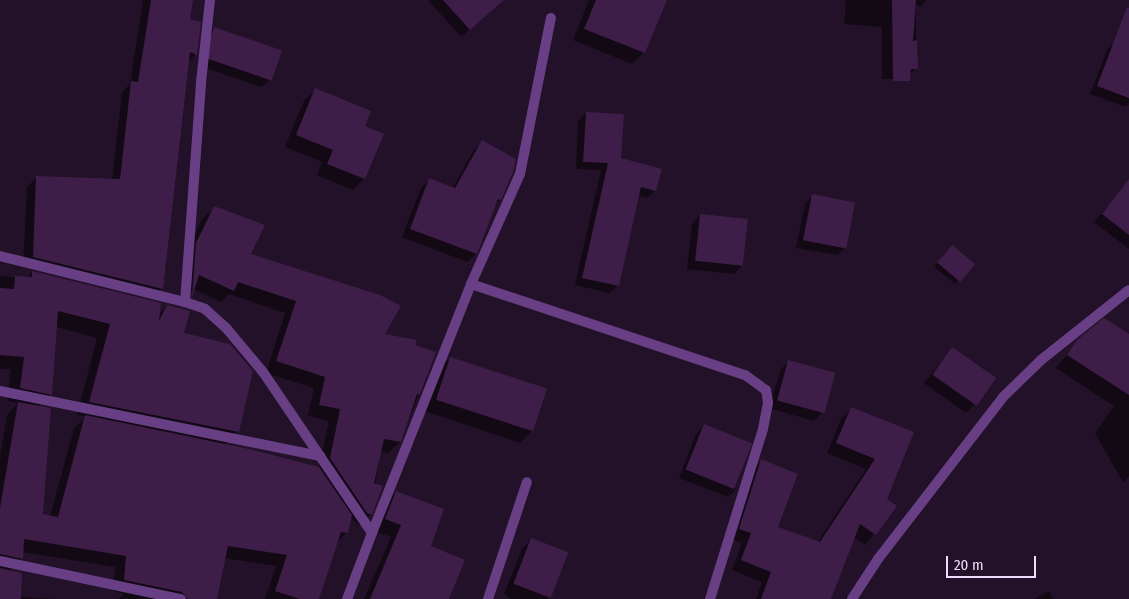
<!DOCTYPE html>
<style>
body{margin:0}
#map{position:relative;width:1129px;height:599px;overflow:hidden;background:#221128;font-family:"Fira Sans Condensed",sans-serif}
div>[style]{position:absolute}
.shadow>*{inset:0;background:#0007}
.building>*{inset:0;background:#3e1e48;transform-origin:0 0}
.street>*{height:10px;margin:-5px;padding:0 5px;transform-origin:5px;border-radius:5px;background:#683f85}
span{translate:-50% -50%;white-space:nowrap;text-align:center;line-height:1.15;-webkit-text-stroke:4px #221128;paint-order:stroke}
.scale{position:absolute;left:946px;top:556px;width:90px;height:22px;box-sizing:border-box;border:2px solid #f2dafd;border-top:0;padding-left:6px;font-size:15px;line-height:18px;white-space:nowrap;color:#f2dafd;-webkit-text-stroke:4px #221128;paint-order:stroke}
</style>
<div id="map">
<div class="shadow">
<div style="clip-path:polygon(143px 0,193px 0,189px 20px,196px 54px,187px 63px,161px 289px,152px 299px,23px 267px,27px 187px,37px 177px,112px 180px,122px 92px,130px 84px)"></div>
<div style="clip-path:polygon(428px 0,504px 0,461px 37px)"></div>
<div style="clip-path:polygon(589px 0,665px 0,644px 52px,632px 64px,573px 40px)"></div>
<div style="clip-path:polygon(846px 0,926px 0,921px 6px,916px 5px,916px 68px,906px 79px,882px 79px,882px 27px,844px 24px)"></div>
<div style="clip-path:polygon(214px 28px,270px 79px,262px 87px,203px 67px,206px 36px)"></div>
<div style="clip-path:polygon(1115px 41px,1129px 47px,1129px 104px,1126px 107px,1090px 94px,1107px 50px)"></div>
<div style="clip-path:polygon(316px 90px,363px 127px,364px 179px,353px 190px,317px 175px,322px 162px,285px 147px,304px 101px)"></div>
<div style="clip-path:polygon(586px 113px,620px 159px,655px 191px,647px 198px,638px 196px,618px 285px,610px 293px,575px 285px,601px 170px,576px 169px,578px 121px)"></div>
<div style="clip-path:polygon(482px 142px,500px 200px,495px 205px,476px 254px,467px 262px,402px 237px,421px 188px,429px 180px,452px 189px,474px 150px)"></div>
<div style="clip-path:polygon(813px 195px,846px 247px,837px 255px,796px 248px,805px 204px)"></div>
<div style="clip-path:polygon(1116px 197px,1129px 207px,1129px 249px,1094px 222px)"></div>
<div style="clip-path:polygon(evenodd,214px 208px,250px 254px,383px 335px,414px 346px,419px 394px,400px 442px,388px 453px,380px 452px,371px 514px,359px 525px,350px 517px,346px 533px,336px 543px,317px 599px,265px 599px,276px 566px,224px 558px,214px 599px,119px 599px,124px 594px,113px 591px,115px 567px,22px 552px,22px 558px,9px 571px,20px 597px,54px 599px,0 599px,0 457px,7px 415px,18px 403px,7px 401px,11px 369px,0 369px,0 276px,27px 278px,32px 272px,158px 315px,167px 306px,182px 334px,252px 372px,237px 432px,224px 445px,319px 468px,329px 421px,308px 416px,314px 388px,266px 373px,285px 313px,229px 294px,221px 302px,193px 289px,181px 306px,185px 255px,202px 219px,214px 208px,56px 327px,97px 338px,77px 415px,86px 417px,74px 428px,50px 517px,41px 515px,38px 407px,51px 394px,56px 327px)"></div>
<div style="clip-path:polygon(700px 215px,742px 266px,734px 274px,687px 269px,692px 224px)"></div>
<div style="clip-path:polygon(948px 250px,973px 264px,955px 284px,934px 267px)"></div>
<div style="clip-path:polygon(1129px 336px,1129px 476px,1123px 483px,1095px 433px,1114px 406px,1056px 368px,1078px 341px)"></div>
<div style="clip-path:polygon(952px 348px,974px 405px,966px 413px,924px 383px)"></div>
<div style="clip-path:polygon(450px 358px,532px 431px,520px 443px,422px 410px,438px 370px)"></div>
<div style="clip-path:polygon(789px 361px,822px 413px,814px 421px,769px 408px,781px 369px)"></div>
<div style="clip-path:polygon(851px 409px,912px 433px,885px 500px,895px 506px,865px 545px,854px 537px,830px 599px,756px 599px,762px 582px,732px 570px,742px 543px,730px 539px,751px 471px,761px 461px,777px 528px,817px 543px,866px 469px,827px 453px,841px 419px)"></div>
<div style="clip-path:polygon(704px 426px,736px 489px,728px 497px,679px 478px,696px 434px)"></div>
<div style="clip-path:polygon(396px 492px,429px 546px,447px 599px,364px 599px,391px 537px,375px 531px,385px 504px)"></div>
<div style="clip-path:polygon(532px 539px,566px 553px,548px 599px,511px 599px,504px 594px,522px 549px)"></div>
<div style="clip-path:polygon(1049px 591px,1053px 599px,1034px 599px)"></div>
</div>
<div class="building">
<div style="clip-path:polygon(151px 0,193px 0,190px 19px,201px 22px,197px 55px,190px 52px,163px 289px,33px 257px,36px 176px,120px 179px,131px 81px,138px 82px)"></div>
<div style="clip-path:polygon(443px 0,504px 0,470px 30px)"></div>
<div style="clip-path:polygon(596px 0,667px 0,645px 53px,584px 29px)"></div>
<div style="clip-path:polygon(892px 0,916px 0,913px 41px,917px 40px,918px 69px,911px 69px,910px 81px,893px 81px)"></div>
<div style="clip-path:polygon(1127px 7px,1129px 8px,1129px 98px,1097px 86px)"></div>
<div style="left:214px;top:27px;width:72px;height:32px;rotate:19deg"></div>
<div style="clip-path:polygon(315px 88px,371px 111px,365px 126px,384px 134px,365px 179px,327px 164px,333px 150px,296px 135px)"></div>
<div style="clip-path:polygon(586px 112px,624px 114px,621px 158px,662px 169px,656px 191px,641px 187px,619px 286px,582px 278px,608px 163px,583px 162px)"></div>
<div style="clip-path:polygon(482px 140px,516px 159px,513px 172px,501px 200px,498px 199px,477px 254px,410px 229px,429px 178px,455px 188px)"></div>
<div style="clip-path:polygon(1129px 179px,1129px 235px,1102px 214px)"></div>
<div style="left:812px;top:194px;width:44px;height:47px;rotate:11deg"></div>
<div style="clip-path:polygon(214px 206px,265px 225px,251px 254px,380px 295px,401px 306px,385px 334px,417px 340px,415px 345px,436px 352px,420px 394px,417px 394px,401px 442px,384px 439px,374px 483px,383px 486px,372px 515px,367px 513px,330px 458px,340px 409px,319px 405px,325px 377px,276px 361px,296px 301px,238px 282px,234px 291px,199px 275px,192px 297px,196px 243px)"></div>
<div style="left:700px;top:214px;width:48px;height:47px;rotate:6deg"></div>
<div style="left:952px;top:245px;width:30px;height:23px;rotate:40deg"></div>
<div style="clip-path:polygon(32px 271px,161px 303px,159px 321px,167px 305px,190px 311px,184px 333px,230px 344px,253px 371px,239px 432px,89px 402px,110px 324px,58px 311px,52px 395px,20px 388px,24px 357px,0 355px,0 288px,14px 289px,15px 276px,32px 277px)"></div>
<div style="clip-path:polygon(1104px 318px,1129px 334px,1129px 395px,1067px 355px,1077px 340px)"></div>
<div style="left:952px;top:347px;width:54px;height:34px;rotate:35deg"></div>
<div style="left:450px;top:357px;width:102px;height:45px;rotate:18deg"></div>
<div style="left:788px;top:360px;width:49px;height:42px;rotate:15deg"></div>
<div style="clip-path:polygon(18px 402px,51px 408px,43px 514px,58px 517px,85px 415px,249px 449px,319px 467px,352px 515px,348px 533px,341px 532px,319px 599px,300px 599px,275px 591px,287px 555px,228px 546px,217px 599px,188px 599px,182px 592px,124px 580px,126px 556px,24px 539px,23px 559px,0 554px,0 508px)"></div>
<div style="clip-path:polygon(851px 407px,914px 432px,887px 499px,897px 506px,876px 535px,860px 524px,831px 599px,761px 599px,771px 572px,741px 560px,751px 533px,739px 529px,761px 459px,798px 474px,778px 527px,820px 542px,875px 459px,836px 443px)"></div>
<div style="left:704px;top:424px;width:52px;height:49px;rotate:22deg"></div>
<div style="clip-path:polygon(396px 491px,444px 509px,431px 546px,465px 560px,449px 599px,370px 599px,401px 525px,385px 519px)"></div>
<div style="left:531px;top:538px;width:40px;height:49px;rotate:21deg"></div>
<div style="clip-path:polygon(0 568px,22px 573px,21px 599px,0 599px)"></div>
</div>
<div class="street">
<div style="left:0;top:256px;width:191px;rotate:14deg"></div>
<div style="left:185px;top:302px;width:221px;rotate:-85.8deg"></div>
<div style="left:201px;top:82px;width:82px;rotate:-83.7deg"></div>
<div style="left:471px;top:284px;width:289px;rotate:18.4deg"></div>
<div style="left:745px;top:375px;width:26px;rotate:36deg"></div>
<div style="left:766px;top:390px;width:13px;rotate:81deg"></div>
<div style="left:768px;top:403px;width:26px;rotate:101deg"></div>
<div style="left:763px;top:429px;width:178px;rotate:107.3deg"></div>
<div style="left:185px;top:302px;width:21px;rotate:19deg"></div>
<div style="left:205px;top:309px;width:30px;rotate:42deg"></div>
<div style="left:227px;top:329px;width:56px;rotate:50.1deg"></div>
<div style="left:263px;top:372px;width:194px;rotate:55.9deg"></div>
<div style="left:372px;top:533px;width:71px;rotate:110.7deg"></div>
<div style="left:0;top:391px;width:327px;rotate:11.5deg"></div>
<div style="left:372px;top:533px;width:268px;rotate:-68.3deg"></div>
<div style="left:471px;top:284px;width:120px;rotate:-66deg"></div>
<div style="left:520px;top:174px;width:159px;rotate:-78.8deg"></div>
<div style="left:0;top:561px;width:185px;rotate:11.9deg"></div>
<div style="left:488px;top:599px;width:123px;rotate:-71.6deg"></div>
<div style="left:852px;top:599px;width:48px;rotate:-57deg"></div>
<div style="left:878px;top:559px;width:205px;rotate:-52.3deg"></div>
<div style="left:1003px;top:397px;width:53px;rotate:-44.2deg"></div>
<div style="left:1041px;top:360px;width:112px;rotate:-38.5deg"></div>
</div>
<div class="scale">20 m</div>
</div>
